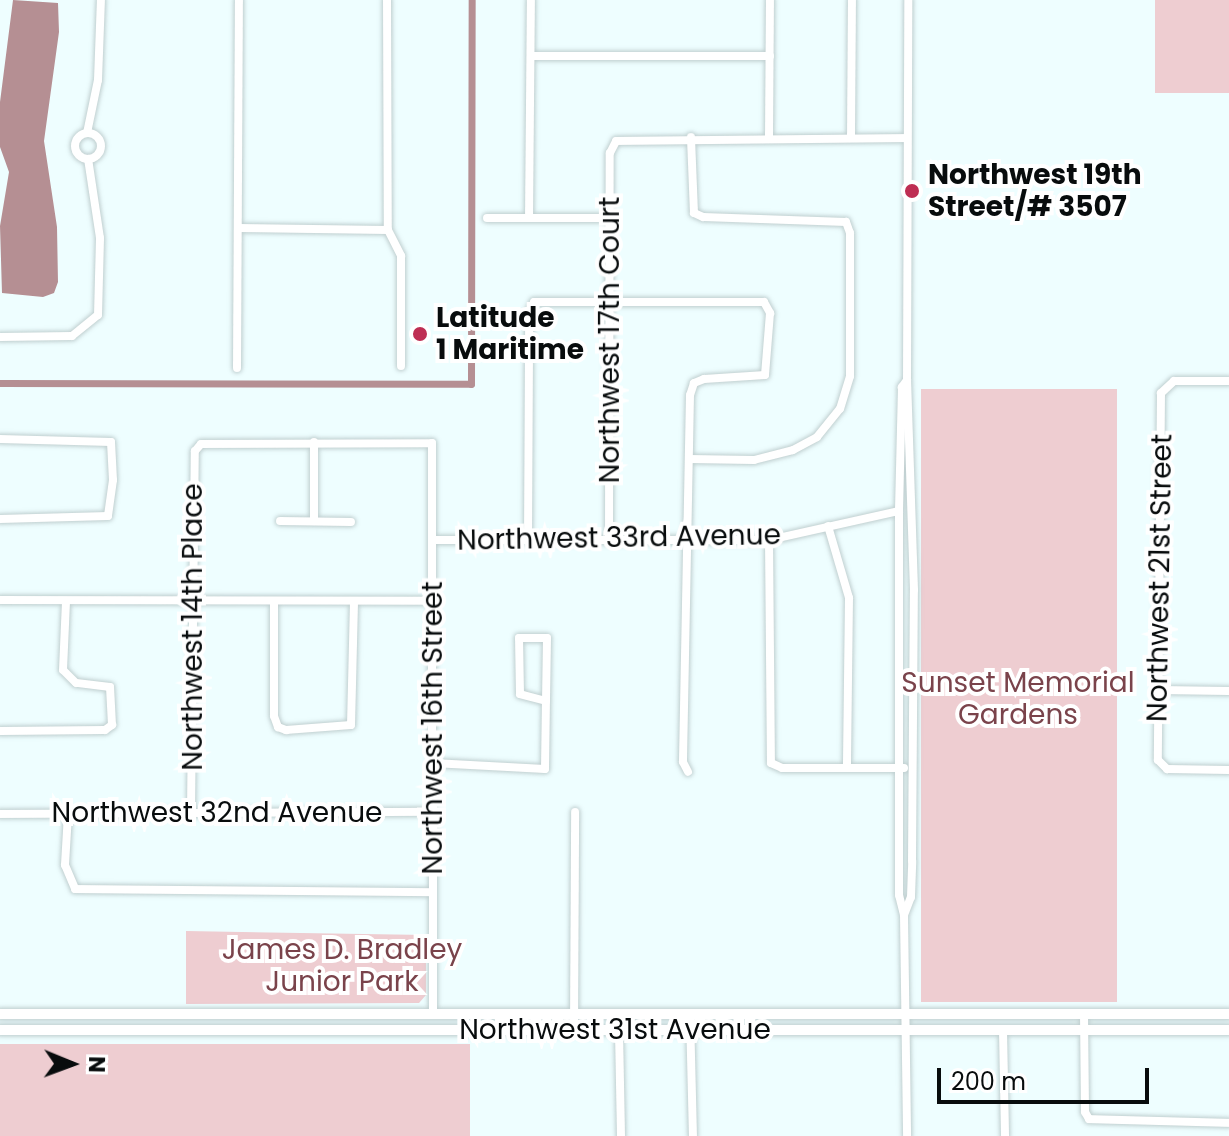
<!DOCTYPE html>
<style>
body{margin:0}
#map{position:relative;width:1229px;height:1136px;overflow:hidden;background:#eefeff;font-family:Poppins,sans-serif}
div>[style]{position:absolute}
.green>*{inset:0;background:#eecdd1;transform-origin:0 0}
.water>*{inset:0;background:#b58f93}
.canal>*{height:7px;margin:-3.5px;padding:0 3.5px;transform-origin:3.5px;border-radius:3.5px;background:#b58f93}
.roads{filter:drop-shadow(0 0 2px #c0cfd0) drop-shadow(0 0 2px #c0cfd0)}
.minor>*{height:8px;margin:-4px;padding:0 4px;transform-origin:4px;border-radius:4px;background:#fff}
.minor>.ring{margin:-4px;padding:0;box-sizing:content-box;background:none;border:8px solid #fff;border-radius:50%}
.major>*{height:10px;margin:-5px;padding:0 5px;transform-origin:5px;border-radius:5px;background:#fff}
.dots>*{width:22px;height:22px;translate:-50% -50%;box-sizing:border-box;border:4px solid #fff;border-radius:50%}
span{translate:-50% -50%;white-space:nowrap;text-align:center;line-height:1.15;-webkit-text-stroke:8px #fff;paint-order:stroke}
.poi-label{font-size:28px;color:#080c0d;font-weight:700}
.left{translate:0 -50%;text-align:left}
.street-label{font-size:28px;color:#080c0d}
.park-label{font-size:28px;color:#7a434b}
.north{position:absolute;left:32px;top:1024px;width:80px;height:80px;-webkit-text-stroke:6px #fff;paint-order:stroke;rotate:91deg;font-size:22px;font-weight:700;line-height:32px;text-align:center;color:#080c0d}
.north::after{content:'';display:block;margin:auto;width:28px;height:36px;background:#080c0d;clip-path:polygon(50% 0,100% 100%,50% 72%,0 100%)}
.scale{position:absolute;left:937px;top:1068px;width:212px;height:36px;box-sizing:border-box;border:4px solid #080c0d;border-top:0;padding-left:10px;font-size:24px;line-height:28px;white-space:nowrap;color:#080c0d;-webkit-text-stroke:6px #fff;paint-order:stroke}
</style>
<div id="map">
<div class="green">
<div style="left:1155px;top:0;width:74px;height:93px"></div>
<div style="left:921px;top:389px;width:196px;height:613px"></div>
<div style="clip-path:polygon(186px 931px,426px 935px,426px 995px,419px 1003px,186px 1004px)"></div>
<div style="left:0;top:1044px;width:470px;height:92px"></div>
</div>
<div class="water">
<div style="clip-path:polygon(13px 0,58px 3px,59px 32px,44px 141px,57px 227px,58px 282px,54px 293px,43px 297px,2px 293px,0 226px,9px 172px,0 147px,0 102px)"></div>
</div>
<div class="canal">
<div style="left:0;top:383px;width:471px;rotate:0.1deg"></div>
<div style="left:471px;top:384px;width:384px;rotate:-89.9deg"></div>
</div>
<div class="roads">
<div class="minor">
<div style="left:387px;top:0;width:230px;rotate:89.8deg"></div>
<div style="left:388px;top:230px;width:29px;rotate:63deg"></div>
<div style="left:401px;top:256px;width:110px;rotate:90deg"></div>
<div style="left:531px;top:56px;width:239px"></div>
<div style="left:87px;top:133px;width:54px;rotate:-78.3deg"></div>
<div style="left:98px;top:80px;width:80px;rotate:-87.9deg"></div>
<div class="ring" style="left:75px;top:133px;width:18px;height:18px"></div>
<div style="left:851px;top:137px;width:137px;rotate:-89.6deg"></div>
<div style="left:769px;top:138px;width:138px;rotate:-89.6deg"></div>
<div style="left:487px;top:218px;width:123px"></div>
<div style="left:529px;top:218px;width:218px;rotate:-89.5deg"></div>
<div style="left:239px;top:228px;width:149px;rotate:0.8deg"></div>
<div style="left:0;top:337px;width:72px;rotate:-0.8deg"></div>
<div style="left:72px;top:336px;width:33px;rotate:-39deg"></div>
<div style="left:98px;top:315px;width:77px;rotate:-88.5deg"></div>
<div style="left:100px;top:238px;width:80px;rotate:-98.6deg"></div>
<div style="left:237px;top:368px;width:368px;rotate:-89.7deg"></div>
<div style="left:907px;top:380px;width:9px;rotate:126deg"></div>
<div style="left:902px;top:387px;width:124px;rotate:91.4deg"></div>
<div style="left:899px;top:511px;width:384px;rotate:90deg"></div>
<div style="left:899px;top:895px;width:21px;rotate:76deg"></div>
<div style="left:904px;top:915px;width:221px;rotate:89.2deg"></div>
<div style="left:1229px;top:381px;width:55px;rotate:180deg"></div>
<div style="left:1174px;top:381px;width:18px;rotate:137deg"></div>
<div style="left:1161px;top:393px;width:367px;rotate:90.5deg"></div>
<div style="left:1158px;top:760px;width:13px;rotate:45deg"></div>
<div style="left:1167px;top:769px;width:62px;rotate:0.9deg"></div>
<div style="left:0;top:439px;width:111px;rotate:1.5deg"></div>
<div style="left:111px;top:442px;width:38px;rotate:87deg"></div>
<div style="left:113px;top:480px;width:36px;rotate:98deg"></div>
<div style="left:108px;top:516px;width:108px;rotate:178.4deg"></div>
<div style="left:314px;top:442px;width:79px;rotate:90deg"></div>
<div style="left:689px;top:459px;width:65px;rotate:0.9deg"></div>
<div style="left:754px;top:460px;width:40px;rotate:-14.4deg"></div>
<div style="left:793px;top:450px;width:27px;rotate:-28deg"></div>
<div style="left:817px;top:437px;width:36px;rotate:-51deg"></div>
<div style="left:840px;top:409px;width:34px;rotate:-73deg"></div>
<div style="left:850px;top:376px;width:143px;rotate:-90deg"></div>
<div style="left:850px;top:233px;width:12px;rotate:-110deg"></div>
<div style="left:846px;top:222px;width:143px;rotate:-178deg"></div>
<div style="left:703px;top:217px;width:10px;rotate:-156deg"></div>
<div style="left:694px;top:213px;width:76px;rotate:-92.3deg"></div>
<div style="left:280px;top:521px;width:71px;rotate:0.8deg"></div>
<div style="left:828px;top:526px;width:75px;rotate:73.7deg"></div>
<div style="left:849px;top:598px;width:170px;rotate:90.7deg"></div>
<div style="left:432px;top:540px;width:337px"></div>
<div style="left:769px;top:540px;width:133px;rotate:-12.6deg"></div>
<div style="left:769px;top:540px;width:223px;rotate:89.5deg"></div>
<div style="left:771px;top:763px;width:12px;rotate:24deg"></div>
<div style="left:782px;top:768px;width:122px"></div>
<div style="left:528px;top:541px;width:229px;rotate:-89.7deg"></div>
<div style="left:529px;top:312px;width:11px;rotate:-63deg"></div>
<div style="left:534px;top:302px;width:230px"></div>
<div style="left:764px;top:302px;width:13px;rotate:61deg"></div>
<div style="left:770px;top:313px;width:62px;rotate:94.6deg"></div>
<div style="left:765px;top:375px;width:61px;rotate:176.2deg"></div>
<div style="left:704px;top:379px;width:11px;rotate:158deg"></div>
<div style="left:694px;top:383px;width:13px;rotate:108deg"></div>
<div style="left:690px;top:395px;width:367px;rotate:91.1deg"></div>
<div style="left:683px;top:762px;width:11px;rotate:63deg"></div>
<div style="left:609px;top:541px;width:388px;rotate:-89.9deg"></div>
<div style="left:610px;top:153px;width:13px;rotate:-63deg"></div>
<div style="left:616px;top:141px;width:291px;rotate:-0.6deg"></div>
<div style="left:0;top:600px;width:432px;rotate:0.1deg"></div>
<div style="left:274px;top:601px;width:115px;rotate:90deg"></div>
<div style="left:274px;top:716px;width:12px;rotate:70deg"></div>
<div style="left:278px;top:727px;width:9px;rotate:21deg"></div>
<div style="left:286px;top:730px;width:65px;rotate:-4.4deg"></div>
<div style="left:351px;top:725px;width:124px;rotate:-88.6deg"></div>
<div style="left:519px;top:638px;width:28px"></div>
<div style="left:547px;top:638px;width:63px;rotate:90.9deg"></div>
<div style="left:546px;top:701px;width:27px;rotate:-165deg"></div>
<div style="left:520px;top:694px;width:56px;rotate:-91deg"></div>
<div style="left:1159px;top:690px;width:70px;rotate:0.8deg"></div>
<div style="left:0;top:731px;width:105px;rotate:-0.5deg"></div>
<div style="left:105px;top:730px;width:9px;rotate:-36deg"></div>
<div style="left:112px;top:725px;width:38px;rotate:-93deg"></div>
<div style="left:110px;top:687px;width:34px;rotate:-173deg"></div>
<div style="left:76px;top:683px;width:18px;rotate:-135deg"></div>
<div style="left:63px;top:670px;width:69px;rotate:-87.5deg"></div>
<div style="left:433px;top:763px;width:112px;rotate:3.1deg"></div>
<div style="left:545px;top:769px;width:68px;rotate:-89.2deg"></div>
<div style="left:191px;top:813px;width:362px;rotate:-89.4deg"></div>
<div style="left:195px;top:451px;width:9px;rotate:-49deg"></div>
<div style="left:201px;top:444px;width:231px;rotate:-0.2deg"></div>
<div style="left:432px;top:443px;width:570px;rotate:89.9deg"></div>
<div style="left:0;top:814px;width:433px;rotate:-0.3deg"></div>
<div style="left:68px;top:814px;width:51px;rotate:93.4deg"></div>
<div style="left:65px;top:865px;width:26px;rotate:67deg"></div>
<div style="left:75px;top:889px;width:358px;rotate:0.5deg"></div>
<div style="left:904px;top:915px;width:19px;rotate:-69deg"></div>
<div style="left:911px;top:897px;width:36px;rotate:-88deg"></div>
<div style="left:912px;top:861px;width:271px;rotate:-89.6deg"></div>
<div style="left:914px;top:590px;width:210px;rotate:-91.9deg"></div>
<div style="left:907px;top:380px;width:380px;rotate:-89.8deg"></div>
<div style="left:1084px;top:1014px;width:98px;rotate:89.4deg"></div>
<div style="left:1085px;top:1112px;width:8px;rotate:60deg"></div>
<div style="left:1089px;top:1119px;width:140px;rotate:1.6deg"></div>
<div style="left:690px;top:1015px;width:121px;rotate:88.6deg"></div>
<div style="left:574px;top:1030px;width:218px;rotate:-89.7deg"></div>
<div style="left:1003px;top:1030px;width:106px;rotate:88.9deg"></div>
<div style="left:619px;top:1031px;width:105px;rotate:88.9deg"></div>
</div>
<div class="major">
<div style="left:0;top:1014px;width:1229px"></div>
<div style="left:0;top:1030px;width:1229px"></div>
</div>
</div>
<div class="dots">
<div style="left:912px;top:191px;background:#be2e53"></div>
<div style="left:420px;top:334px;background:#be2e53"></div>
</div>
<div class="poi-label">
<span class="left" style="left:928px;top:191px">Northwest 19th<br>Street/# 3507</span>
<span class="left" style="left:436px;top:334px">Latitude<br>1 Maritime</span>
</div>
<div class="street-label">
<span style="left:610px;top:340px;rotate:-90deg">Northwest 17th Court</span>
<span style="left:619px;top:538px;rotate:-1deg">Northwest 33rd Avenue</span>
<span style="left:1160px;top:578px;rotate:-89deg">Northwest 21st Street</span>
<span style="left:193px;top:627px;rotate:-90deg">Northwest 14th Place</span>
<span style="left:433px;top:728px;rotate:-90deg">Northwest 16th Street</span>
<span style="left:217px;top:813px">Northwest 32nd Avenue</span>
<span style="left:615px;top:1030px">Northwest 31st Avenue</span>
</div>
<div class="park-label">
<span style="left:1018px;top:699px">Sunset Memorial<br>Gardens</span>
<span style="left:342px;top:966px">James D. Bradley<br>Junior Park</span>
</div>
<div class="north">N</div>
<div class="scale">200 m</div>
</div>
